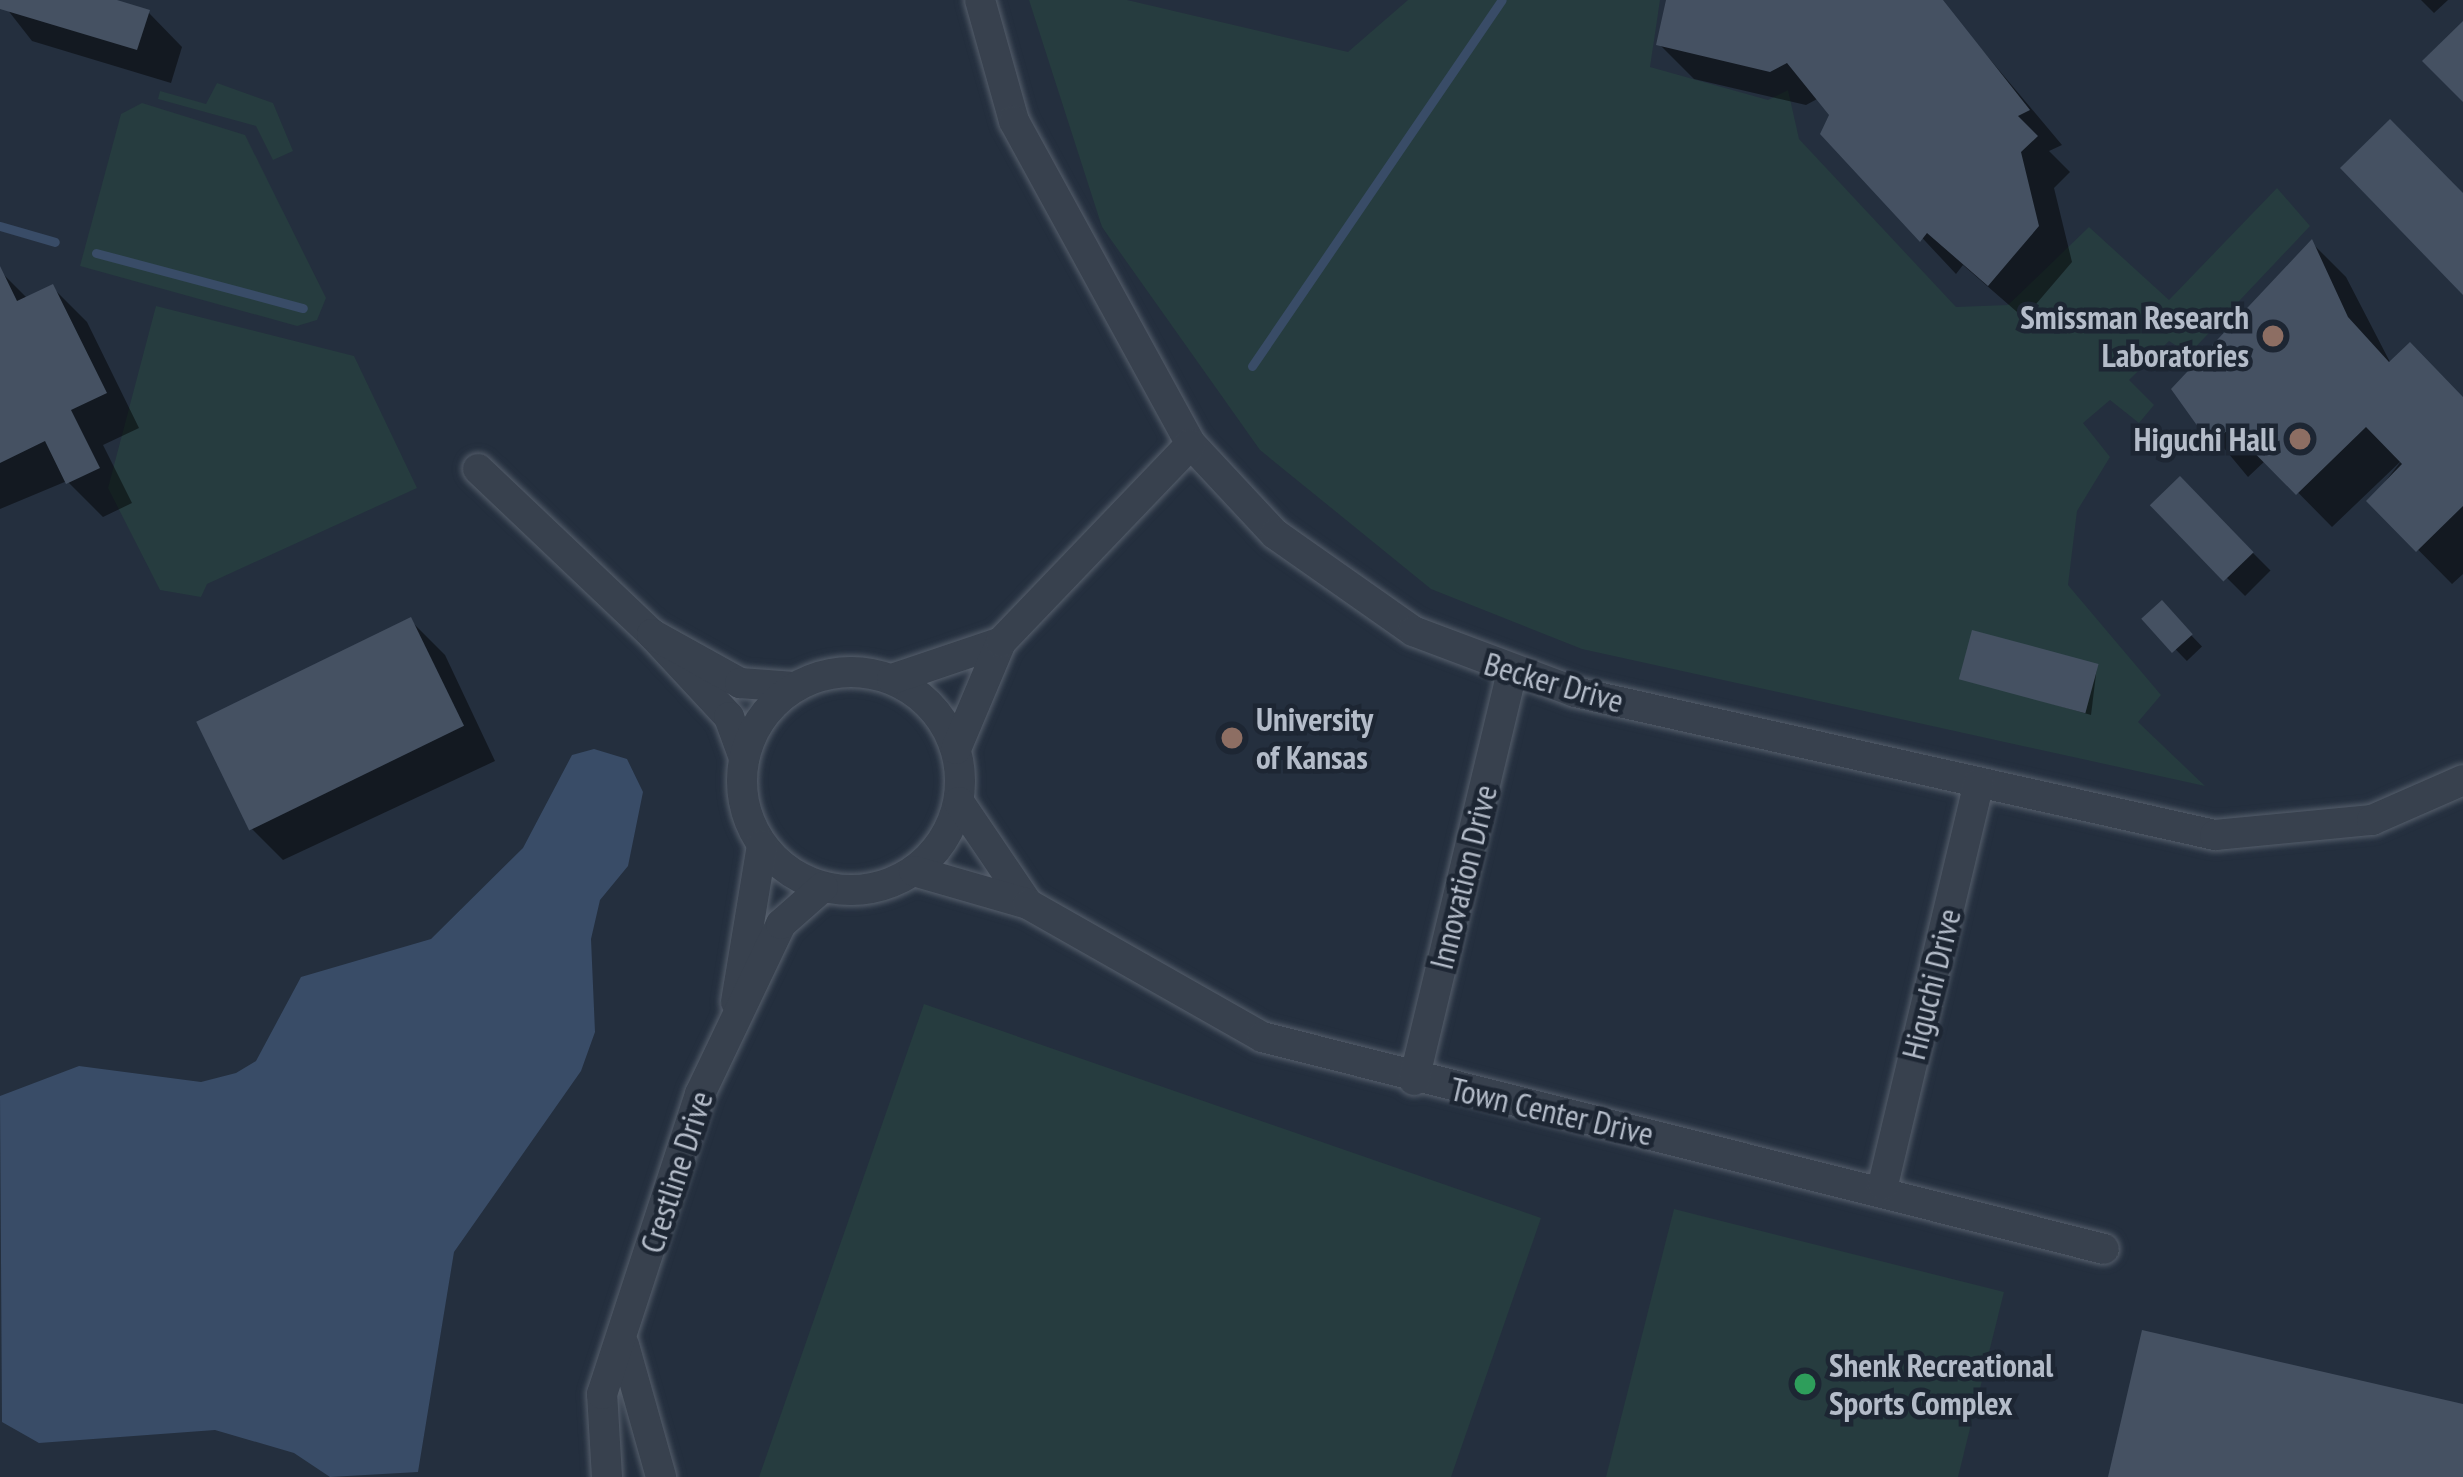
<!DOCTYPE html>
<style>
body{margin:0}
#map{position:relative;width:2463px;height:1477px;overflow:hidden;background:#242f3e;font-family:"PT Sans Narrow",sans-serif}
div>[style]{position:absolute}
.green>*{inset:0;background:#263c3f}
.water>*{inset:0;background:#394c67}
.shadow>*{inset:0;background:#0007;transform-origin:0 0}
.stream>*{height:9px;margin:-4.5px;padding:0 4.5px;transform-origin:4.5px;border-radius:4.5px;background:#394c67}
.building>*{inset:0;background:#455162;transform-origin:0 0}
.roads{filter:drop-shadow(0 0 3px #565f6c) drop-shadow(0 0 3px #565f6c)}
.street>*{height:30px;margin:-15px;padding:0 15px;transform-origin:15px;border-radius:15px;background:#38414e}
.street>.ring{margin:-15px;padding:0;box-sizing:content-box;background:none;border:30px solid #38414e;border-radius:50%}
.dots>*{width:33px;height:33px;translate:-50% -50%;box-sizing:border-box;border:6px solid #1d2633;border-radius:50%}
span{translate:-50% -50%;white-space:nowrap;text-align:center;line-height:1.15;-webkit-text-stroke:9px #1d2633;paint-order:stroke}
.poi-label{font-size:33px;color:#b4bcc9;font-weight:700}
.right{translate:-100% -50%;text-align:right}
.left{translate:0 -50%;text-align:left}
.street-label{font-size:33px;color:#b4bcc9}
</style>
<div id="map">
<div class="green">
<div style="clip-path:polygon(1029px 0,1127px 0,1348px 52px,1408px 0,1660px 0,1650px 67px,1768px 100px,1788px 90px,1799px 139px,1956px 307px,2008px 305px,2089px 227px,2169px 300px,2277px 188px,2310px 226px,2189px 354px,2169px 341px,2129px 380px,2154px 405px,2139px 423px,2110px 400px,2083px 423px,2110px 457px,2077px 511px,2068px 585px,2161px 695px,2138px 722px,2205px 786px,1582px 649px,1431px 589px,1260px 450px,1102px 227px)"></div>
<div style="clip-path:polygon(217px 83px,273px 103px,293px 151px,273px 160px,256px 126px,158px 99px,160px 91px,206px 104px)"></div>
<div style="clip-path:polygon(142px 103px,245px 135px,326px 298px,317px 320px,297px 326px,80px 266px,121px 114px)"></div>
<div style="clip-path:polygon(156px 306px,354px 356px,417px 488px,207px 584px,201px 597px,160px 590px,108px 488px)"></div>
<div style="clip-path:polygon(924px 1004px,1541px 1218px,1451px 1477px,759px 1477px)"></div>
<div style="clip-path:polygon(1674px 1209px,2004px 1292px,1958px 1477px,1606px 1477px)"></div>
</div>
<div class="water">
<div style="clip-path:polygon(594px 749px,627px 759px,643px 792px,628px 866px,600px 900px,591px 939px,595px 1032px,581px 1071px,454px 1252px,418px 1472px,330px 1477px,294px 1453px,215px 1430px,39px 1443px,2px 1422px,0 1096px,79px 1066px,201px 1082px,236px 1073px,256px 1061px,301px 977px,431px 939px,523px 848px,572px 755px)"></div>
</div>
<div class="shadow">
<div style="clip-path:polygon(0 0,107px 0,148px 12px,182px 47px,171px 83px,32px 41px)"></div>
<div style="clip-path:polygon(1669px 0,1940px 0,2062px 145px,2049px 151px,2070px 172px,2054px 188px,2072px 262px,2024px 318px,1963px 265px,1956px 274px,1824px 133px,1832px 115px,1819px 98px,1806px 105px,1694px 79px,1659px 44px)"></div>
<div style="clip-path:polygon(2421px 0,2448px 0,2434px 13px)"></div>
<div style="clip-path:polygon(2312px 243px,2346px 277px,2391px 364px,2463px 400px,2463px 574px,2452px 584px,2370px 501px,2402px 460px,2332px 527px,2266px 460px,2248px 477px,2175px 389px)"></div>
<div style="clip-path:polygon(0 271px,28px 299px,52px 287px,87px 322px,139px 428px,103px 445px,132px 503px,103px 517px,67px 481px,0 509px)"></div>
<div style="left:2180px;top:480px;width:128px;height:36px;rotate:45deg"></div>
<div style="left:2161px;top:604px;width:59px;height:21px;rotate:46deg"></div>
<div style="clip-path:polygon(411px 621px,445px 655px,495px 761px,283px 860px,249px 826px)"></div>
<div style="clip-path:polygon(2097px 666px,2091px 715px,1963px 678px)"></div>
</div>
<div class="stream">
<div style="left:0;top:226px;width:57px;rotate:16.2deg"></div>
<div style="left:96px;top:253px;width:214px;rotate:14.9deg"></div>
<div style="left:1252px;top:366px;width:443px;rotate:-55.7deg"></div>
</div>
<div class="building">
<div style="clip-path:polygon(0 0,117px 0,150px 10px,137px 50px,0 9px)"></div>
<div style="clip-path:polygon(1666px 0,1943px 0,2030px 110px,2018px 116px,2038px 136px,2021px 152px,2039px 226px,1988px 286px,1927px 233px,1920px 242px,1820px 134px,1829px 115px,1787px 63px,1770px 72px,1656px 45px)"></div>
<div style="clip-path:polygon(2463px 21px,2463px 102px,2422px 61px)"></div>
<div style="clip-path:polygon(2390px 119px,2463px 193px,2463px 295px,2340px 168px)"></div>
<div style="clip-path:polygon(2312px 239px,2348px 317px,2389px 362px,2410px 342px,2463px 397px,2463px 506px,2416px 552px,2366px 501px,2402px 464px,2366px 427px,2296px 495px,2230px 428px,2211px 445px,2171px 389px)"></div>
<div style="clip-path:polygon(0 266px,17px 301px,53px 284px,107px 393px,71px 410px,100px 468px,66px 484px,45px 441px,0 463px)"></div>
<div style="left:2180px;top:476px;width:106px;height:42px;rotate:46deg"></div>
<div style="left:2162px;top:600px;width:46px;height:28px;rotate:48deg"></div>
<div style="left:411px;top:617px;width:121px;height:239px;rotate:64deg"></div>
<div style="left:1972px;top:630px;width:131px;height:51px;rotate:15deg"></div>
<div style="clip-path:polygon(2142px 1330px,2463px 1404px,2463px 1477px,2108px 1477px)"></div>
</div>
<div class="roads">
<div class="street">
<div style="left:980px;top:0;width:126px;rotate:74.3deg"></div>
<div style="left:1014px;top:121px;width:368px;rotate:61.3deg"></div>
<div style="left:1191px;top:444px;width:123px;rotate:47deg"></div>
<div style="left:1275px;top:534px;width:169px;rotate:35.1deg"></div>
<div style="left:1413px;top:631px;width:173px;rotate:20.6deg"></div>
<div style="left:1575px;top:692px;width:656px;rotate:12.6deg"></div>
<div style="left:2215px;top:835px;width:158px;rotate:-5.5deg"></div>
<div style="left:2372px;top:820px;width:99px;rotate:-23.7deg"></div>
<div style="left:478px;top:469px;width:240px;rotate:43.5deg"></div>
<div style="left:652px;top:634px;width:113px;rotate:47.1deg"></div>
<div style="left:729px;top:717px;width:44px;rotate:69.9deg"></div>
<div style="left:652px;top:634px;width:101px;rotate:29.1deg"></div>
<div style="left:740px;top:683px;width:54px;rotate:4.2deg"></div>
<div class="ring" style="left:742px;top:672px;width:188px;height:188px"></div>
<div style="left:892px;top:679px;width:115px;rotate:-18.7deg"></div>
<div style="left:956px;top:749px;width:116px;rotate:-67.2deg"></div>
<div style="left:1001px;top:642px;width:274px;rotate:-46.2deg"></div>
<div style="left:959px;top:802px;width:123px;rotate:55.9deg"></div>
<div style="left:914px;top:871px;width:119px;rotate:16.1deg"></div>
<div style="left:1028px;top:904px;width:269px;rotate:29.6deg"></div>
<div style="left:1262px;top:1037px;width:868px;rotate:14.13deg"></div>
<div style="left:736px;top:1002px;width:159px;rotate:-80.6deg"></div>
<div style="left:1414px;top:1080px;width:419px;rotate:-76.5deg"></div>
<div style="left:1883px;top:1185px;width:413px;rotate:-76.6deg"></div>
<div style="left:624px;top:1345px;width:137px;rotate:74.3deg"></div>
<div style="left:607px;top:1477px;width:83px;rotate:-93.4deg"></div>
<div style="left:602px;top:1394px;width:316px;rotate:-71.9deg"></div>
<div style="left:700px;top:1094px;width:188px;rotate:-64.5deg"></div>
<div style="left:781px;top:924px;width:56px;rotate:-41.4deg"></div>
</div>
</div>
<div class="dots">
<div style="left:2273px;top:336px;background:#8d6e63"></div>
<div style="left:2300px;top:439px;background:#8d6e63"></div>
<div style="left:1232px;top:738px;background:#8d6e63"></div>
<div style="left:1805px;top:1384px;background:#2e9e5b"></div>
</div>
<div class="poi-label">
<span class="right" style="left:2249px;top:336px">Smissman Research<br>Laboratories</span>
<span class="right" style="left:2276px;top:439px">Higuchi Hall</span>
<span class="left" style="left:1256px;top:738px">University<br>of Kansas</span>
<span class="left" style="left:1829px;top:1384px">Shenk Recreational<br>Sports Complex</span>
</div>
<div class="street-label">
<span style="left:1554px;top:682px;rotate:16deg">Becker Drive</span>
<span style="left:1463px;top:877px;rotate:-76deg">Innovation Drive</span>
<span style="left:1931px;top:984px;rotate:-76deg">Higuchi Drive</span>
<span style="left:1552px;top:1111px;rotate:13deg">Town Center Drive</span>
<span style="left:676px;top:1172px;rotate:-72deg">Crestline Drive</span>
</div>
</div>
